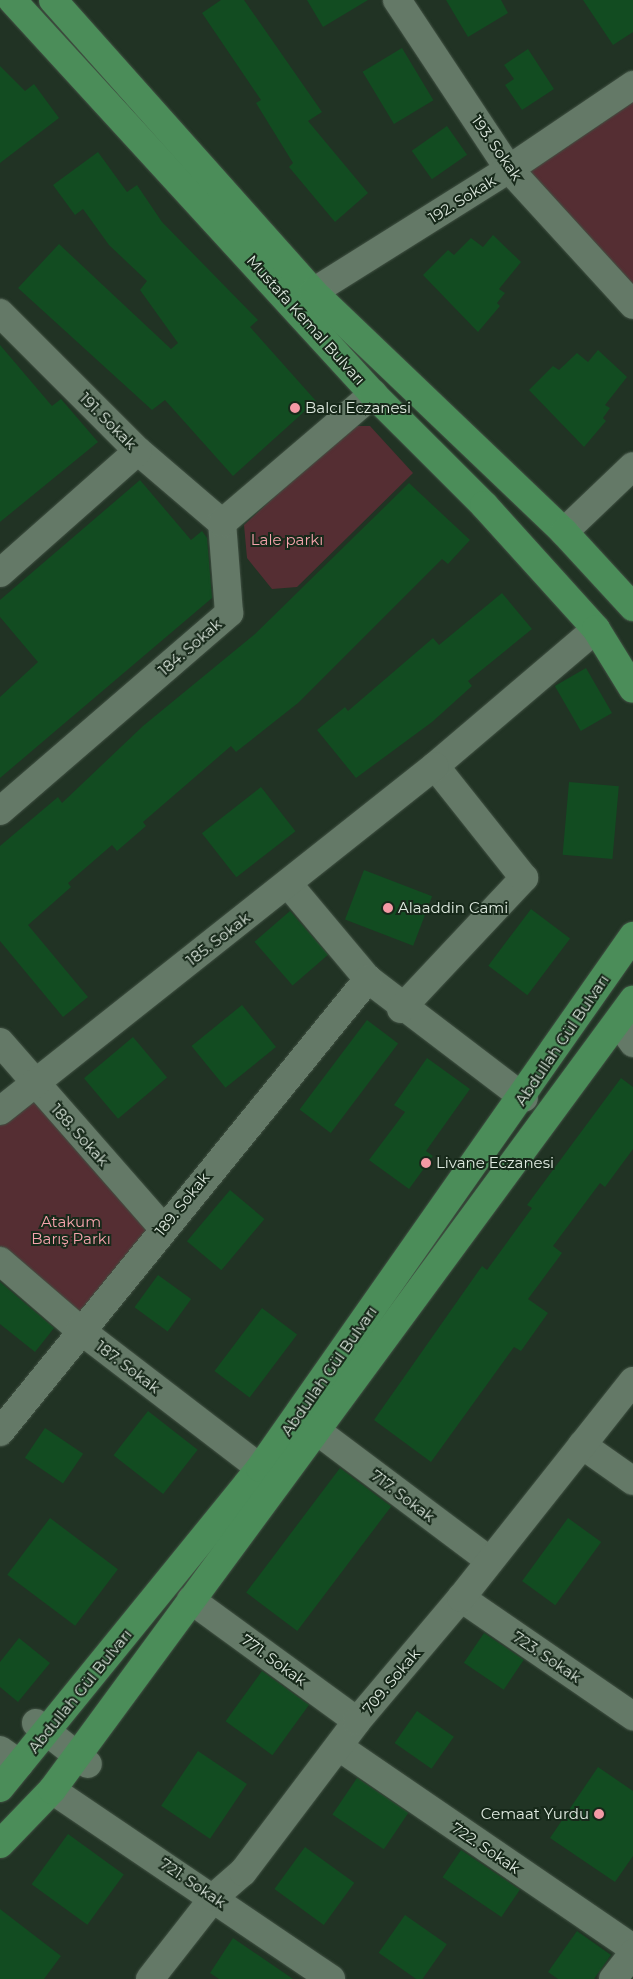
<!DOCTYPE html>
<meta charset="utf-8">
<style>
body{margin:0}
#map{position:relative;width:633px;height:1979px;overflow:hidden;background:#213324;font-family:Montserrat,sans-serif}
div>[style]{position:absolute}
.green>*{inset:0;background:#552e33}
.building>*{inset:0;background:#124c21;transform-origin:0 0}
.roads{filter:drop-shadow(0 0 1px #415143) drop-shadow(0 0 1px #415143)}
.minor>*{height:28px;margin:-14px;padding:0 14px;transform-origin:14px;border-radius:14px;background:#647967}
.major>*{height:28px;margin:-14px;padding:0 14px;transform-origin:14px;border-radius:14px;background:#4b8d59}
.dots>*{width:14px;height:14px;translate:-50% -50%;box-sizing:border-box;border:2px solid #17291a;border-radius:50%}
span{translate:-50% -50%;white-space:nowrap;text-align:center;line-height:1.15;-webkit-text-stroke:4px #17291a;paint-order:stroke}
.street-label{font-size:15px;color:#dfeae0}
.poi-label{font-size:15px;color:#dfeae0}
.left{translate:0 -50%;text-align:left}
.right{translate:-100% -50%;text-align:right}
.park-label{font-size:15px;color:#f6a4ad}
</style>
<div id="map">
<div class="green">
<div style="clip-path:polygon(633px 90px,633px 294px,519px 164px)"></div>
<div style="clip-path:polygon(351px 426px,370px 426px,413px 473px,297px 587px,272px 589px,247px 558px,244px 525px)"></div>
<div style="clip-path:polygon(34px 1083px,163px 1228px,80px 1330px,0 1261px,0 1111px)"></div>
</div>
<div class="building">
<div style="clip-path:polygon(221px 0,244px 0,322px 112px,308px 121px,368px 193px,335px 222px,289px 167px,293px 163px,256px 103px,261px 100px,202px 13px)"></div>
<div style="clip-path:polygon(307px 0,368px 0,323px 27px)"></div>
<div style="clip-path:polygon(446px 0,501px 0,508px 13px,468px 37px)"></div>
<div style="clip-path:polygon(583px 0,633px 0,633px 32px,613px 45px)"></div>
<div style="left:402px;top:48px;width:61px;height:46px;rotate:59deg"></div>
<div style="clip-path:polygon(528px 49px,554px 89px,522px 110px,505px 85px,514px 79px,504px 65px)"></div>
<div style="clip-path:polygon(0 66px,25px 91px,34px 84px,59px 118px,0 163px)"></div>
<div style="left:447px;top:126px;width:35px;height:43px;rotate:55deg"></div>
<div style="clip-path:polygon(98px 152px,127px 192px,137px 185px,162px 222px,258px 320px,250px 327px,316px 401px,233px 476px,165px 400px,152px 410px,18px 288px,59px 244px,171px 349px,178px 343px,140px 290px,147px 281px,109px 245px,83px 209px,75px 215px,53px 185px)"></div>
<div style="clip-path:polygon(493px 235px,521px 262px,499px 289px,505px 293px,497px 303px,500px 306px,478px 332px,423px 275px,448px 250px,454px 255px,471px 238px,483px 247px)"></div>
<div style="clip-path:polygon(0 345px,52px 406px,61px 399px,98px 442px,0 522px)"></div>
<div style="clip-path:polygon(598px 350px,627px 377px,605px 405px,610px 408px,603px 418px,606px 421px,584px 447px,529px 390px,553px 366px,559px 370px,577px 353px,588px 362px)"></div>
<div style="clip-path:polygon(140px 480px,191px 540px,202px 531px,207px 538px,212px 598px,0 778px,0 697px,38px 662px,0 617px,0 600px)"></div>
<div style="clip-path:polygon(409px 483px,470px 540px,448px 564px,442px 559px,298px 703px,236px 752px,231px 746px,143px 822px,146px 826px,117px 851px,112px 845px,68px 883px,71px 887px,28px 925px,88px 997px,63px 1017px,0 941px,0 846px,58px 797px,62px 803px,143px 726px,255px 634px)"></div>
<div style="clip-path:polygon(502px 593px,532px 629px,468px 681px,472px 686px,432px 722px,356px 778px,317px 730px,345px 707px,348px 711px,433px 638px,439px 645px)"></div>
<div style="left:586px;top:668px;width:52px;height:36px;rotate:60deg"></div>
<div style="left:569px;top:782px;width:50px;height:73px;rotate:5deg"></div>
<div style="left:261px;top:787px;width:56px;height:75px;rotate:52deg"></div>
<div style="left:364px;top:870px;width:73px;height:53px;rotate:21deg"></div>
<div style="left:531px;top:909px;width:49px;height:71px;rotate:37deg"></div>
<div style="left:290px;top:911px;width:58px;height:47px;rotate:49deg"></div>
<div style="left:242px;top:1005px;width:54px;height:65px;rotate:51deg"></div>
<div style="left:367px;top:1020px;width:39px;height:112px;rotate:37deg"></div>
<div style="left:133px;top:1037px;width:53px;height:64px;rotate:50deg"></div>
<div style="clip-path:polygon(427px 1058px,470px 1089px,426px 1151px,433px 1156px,409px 1189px,369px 1160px,405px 1112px,394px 1105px)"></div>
<div style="clip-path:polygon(621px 1078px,633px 1087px,633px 1149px,605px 1187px,600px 1183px,553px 1246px,562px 1253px,528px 1299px,548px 1313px,521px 1351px,514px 1347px,431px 1462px,374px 1420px,482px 1266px,487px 1270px,532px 1208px,527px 1205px)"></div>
<div style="left:230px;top:1190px;width:45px;height:67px;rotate:40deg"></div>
<div style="left:158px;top:1275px;width:41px;height:40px;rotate:36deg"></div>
<div style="clip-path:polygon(0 1282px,54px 1328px,35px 1352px,0 1324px)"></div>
<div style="left:262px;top:1308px;width:44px;height:79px;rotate:37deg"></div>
<div style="left:148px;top:1411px;width:63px;height:56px;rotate:38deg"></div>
<div style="left:45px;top:1428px;width:46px;height:36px;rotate:34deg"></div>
<div style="left:340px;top:1468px;width:64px;height:156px;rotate:37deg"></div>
<div style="left:50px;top:1518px;width:85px;height:71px;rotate:37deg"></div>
<div style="left:568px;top:1518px;width:41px;height:78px;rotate:36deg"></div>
<div style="left:484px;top:1633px;width:48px;height:36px;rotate:34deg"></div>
<div style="clip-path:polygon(19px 1638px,50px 1663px,18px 1702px,0 1687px,0 1662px)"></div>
<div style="left:262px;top:1671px;width:58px;height:62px;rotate:36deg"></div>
<div style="left:417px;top:1711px;width:45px;height:39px;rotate:35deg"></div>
<div style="left:198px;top:1751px;width:59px;height:66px;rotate:34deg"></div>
<div style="clip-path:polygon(598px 1767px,633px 1791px,633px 1856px,615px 1882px,550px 1838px)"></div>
<div style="left:357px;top:1778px;width:62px;height:44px;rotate:34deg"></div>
<div style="left:68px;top:1834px;width:69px;height:62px;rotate:36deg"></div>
<div style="left:305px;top:1847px;width:61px;height:52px;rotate:36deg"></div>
<div style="left:461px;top:1850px;width:71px;height:33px;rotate:34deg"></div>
<div style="clip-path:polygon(0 1909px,61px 1956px,44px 1979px,0 1979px)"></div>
<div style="left:405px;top:1915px;width:51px;height:46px;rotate:35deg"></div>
<div style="clip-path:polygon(577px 1931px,611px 1955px,594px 1979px,558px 1979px,548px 1972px)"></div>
<div style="clip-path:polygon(233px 1938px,293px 1979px,219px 1979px,210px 1973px)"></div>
</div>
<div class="roads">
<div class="minor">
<div style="left:397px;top:0;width:203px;rotate:56.5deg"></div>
<div style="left:509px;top:169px;width:184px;rotate:47.6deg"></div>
<div style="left:313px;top:292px;width:231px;rotate:-32.1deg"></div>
<div style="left:509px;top:169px;width:150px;rotate:-34.1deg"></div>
<div style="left:0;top:313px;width:195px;rotate:45deg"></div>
<div style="left:138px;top:451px;width:111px;rotate:40.6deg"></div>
<div style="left:564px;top:532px;width:95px;rotate:-43.7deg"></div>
<div style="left:0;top:573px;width:184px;rotate:-41.5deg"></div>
<div style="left:0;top:811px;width:303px;rotate:-40.8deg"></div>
<div style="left:229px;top:613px;width:90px;rotate:-94.4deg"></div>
<div style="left:222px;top:523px;width:199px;rotate:-40.5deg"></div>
<div style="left:289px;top:885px;width:123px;rotate:50deg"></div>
<div style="left:368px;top:979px;width:196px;rotate:37.3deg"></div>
<div style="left:401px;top:1009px;width:180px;rotate:-46.8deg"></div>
<div style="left:524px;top:878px;width:143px;rotate:-128.5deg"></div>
<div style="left:435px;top:766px;width:211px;rotate:-40.4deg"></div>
<div style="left:618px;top:1022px;width:26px;rotate:54deg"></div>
<div style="left:0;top:1042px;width:247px;rotate:48.8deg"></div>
<div style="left:0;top:1111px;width:555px;rotate:-38.42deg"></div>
<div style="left:0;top:1261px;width:106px;rotate:40.8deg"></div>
<div style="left:80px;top:1330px;width:227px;rotate:37.5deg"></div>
<div style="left:317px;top:1431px;width:216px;rotate:36.9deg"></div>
<div style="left:0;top:1432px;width:584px;rotate:-50.91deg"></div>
<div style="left:582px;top:1445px;width:62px;rotate:35.2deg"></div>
<div style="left:461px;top:1598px;width:209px;rotate:34.5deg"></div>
<div style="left:191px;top:1600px;width:205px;rotate:36.1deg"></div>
<div style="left:36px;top:1723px;width:66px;rotate:38.3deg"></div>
<div style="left:339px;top:1747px;width:356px;rotate:34.4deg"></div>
<div style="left:0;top:1750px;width:24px;rotate:35deg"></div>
<div style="left:52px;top:1790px;width:337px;rotate:34.1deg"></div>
<div style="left:150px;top:1979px;width:104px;rotate:-52deg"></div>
<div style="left:214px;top:1897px;width:38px;rotate:-41deg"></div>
<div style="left:243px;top:1872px;width:189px;rotate:-52.9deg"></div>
<div style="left:357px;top:1721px;width:161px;rotate:-49.8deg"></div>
<div style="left:461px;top:1598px;width:277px;rotate:-51.6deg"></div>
<div style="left:613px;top:1979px;width:33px;rotate:-52deg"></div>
</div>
<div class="major">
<div style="left:12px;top:0;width:534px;rotate:47.5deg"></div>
<div style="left:373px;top:394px;width:157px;rotate:45deg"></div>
<div style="left:484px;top:505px;width:167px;rotate:47.9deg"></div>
<div style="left:596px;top:629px;width:70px;rotate:58.3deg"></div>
<div style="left:53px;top:0;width:391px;rotate:48.3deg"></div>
<div style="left:313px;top:292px;width:347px;rotate:43.7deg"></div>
<div style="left:564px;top:532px;width:102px;rotate:47.4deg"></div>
<div style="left:0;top:1788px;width:412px;rotate:-50.9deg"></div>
<div style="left:260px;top:1468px;width:650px;rotate:-54.96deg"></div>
<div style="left:0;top:1844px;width:75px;rotate:-46.1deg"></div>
<div style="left:52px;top:1790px;width:981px;rotate:-53.67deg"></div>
</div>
</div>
<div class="dots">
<div style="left:295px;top:408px;background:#f49aa5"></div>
<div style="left:388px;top:908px;background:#f49aa5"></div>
<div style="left:426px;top:1163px;background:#f49aa5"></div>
<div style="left:599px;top:1814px;background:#f49aa5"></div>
</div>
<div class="street-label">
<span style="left:497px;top:148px;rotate:55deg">193. Sokak</span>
<span style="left:462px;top:199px;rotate:-32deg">192. Sokak</span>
<span style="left:306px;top:320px;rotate:48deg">Mustafa Kemal Bulvarı</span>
<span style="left:108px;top:421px;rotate:45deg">191. Sokak</span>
<span style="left:190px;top:647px;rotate:-41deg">184. Sokak</span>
<span style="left:218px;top:939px;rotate:-38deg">185. Sokak</span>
<span style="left:562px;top:1040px;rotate:-56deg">Abdullah Gül Bulvarı</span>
<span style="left:80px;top:1135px;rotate:48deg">188. Sokak</span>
<span style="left:182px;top:1204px;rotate:-51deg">189. Sokak</span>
<span style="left:128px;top:1367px;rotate:37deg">187. Sokak</span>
<span style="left:329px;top:1371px;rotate:-55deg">Abdullah Gül Bulvarı</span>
<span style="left:403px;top:1496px;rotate:37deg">717. Sokak</span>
<span style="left:547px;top:1657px;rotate:34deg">723. Sokak</span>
<span style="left:274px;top:1660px;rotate:36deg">771. Sokak</span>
<span style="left:391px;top:1681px;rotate:-50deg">709. Sokak</span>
<span style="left:80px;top:1691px;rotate:-51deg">Abdullah Gül Bulvarı</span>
<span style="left:486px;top:1848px;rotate:34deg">722. Sokak</span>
<span style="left:193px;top:1883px;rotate:34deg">721. Sokak</span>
</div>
<div class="poi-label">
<span class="left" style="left:305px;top:408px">Balcı Eczanesi</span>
<span class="left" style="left:398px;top:908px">Alaaddin Cami</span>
<span class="left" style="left:436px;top:1163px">Livane Eczanesi</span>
<span class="right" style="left:589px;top:1814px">Cemaat Yurdu</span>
</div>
<div class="park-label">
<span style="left:287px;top:540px">Lale parkı</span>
<span style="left:71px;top:1230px">Atakum<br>Barış Parkı</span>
</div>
</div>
